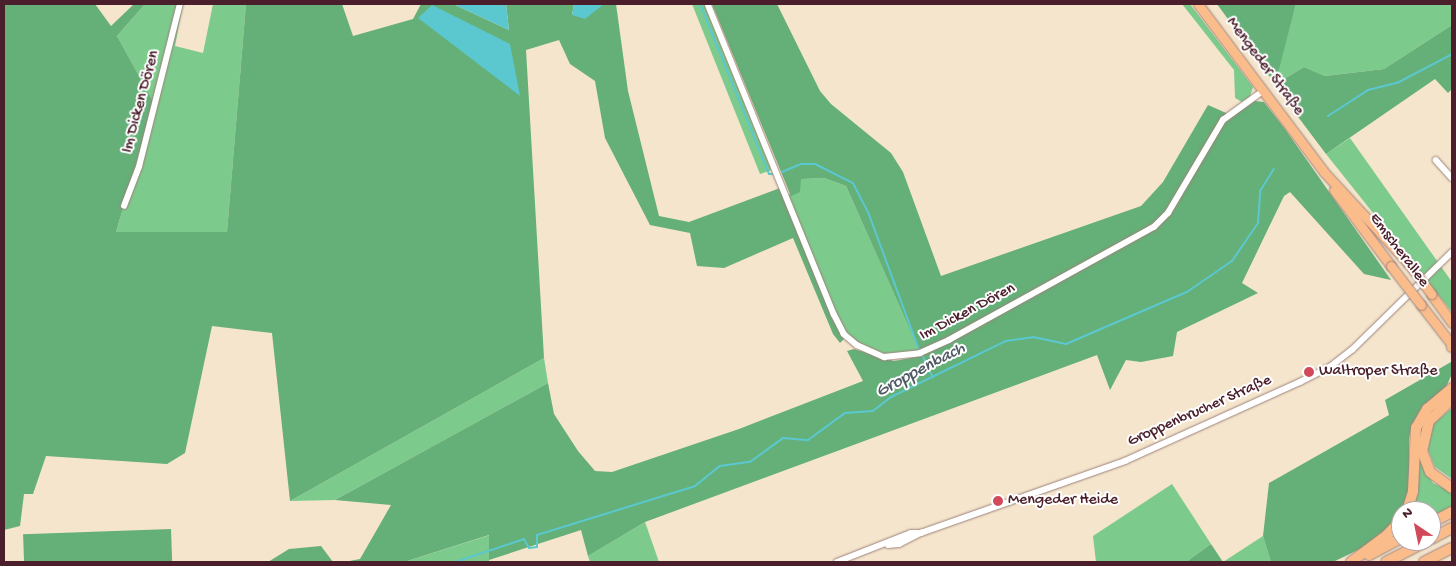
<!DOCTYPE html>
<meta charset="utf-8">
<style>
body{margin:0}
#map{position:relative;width:1456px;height:566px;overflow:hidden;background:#f4e5cc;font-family:"Gochi Hand",sans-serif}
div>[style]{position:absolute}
.green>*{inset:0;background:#7ccb8c}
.forest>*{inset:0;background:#65af78;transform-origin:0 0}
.water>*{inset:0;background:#5bc8cf}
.stream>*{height:2px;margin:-1px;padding:0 1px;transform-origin:1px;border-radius:1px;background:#5bc8cf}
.roads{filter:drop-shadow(0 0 1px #9f827c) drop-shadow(0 0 1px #9f827c)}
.minor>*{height:5.5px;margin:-2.75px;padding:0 2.75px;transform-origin:2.75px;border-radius:2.75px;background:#fff}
.primary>*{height:9px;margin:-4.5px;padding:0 4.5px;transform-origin:4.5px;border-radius:4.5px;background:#f9bc8a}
.motorway>*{height:10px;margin:-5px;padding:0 5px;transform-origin:5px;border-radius:5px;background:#f9bc8a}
.bridges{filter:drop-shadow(0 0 1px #9f827c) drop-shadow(0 0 1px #9f827c)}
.primary-bridge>*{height:9px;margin:-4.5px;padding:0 4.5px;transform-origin:4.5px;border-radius:4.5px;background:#f9bc8a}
.dots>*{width:14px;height:14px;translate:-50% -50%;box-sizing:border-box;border:2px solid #fff;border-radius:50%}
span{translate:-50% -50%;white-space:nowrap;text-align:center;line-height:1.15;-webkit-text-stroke:4px #fff;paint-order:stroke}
.street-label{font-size:16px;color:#4a1f2b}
.poi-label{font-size:16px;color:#4a1f2b}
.left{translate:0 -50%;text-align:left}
.water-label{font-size:18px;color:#505a64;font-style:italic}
.frame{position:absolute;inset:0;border:5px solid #4a1f2b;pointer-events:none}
.north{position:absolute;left:1391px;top:501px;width:50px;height:50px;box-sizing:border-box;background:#fff;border:1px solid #b7a5aa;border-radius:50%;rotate:326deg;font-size:14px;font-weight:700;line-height:20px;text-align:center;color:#4a1f2b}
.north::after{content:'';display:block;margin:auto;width:18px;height:22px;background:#d1495b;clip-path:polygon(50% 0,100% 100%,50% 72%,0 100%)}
</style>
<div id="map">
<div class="green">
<div style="clip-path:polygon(145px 4px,183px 4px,175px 46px,203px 53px,213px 4px,246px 4px,227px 232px,116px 232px,154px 103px,117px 36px)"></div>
<div style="clip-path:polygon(692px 4px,706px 4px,775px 169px,760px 174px)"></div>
<div style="clip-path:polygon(1182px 4px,1190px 4px,1253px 87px,1250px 96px,1242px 102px,1235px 98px,1234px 70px)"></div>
<div style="clip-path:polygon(1296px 4px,1451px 4px,1452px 25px,1384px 69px,1325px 76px,1304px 67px,1274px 85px)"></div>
<div style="clip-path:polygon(1350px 138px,1452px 282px,1452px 312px,1326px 154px)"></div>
<div style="clip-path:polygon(824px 178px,846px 186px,921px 353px,892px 357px,869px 351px,841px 331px,787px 195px,796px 191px,799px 179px)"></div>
<div style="clip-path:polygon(544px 358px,548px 383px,335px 500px,290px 501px)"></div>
<div style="clip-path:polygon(1452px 408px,1452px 479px,1435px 467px,1428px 450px,1433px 424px)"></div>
<div style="clip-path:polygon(1418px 458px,1433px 483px,1452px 492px,1452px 510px,1431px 521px,1431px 511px,1410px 511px)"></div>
<div style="clip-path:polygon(1172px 484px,1211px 544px,1186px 562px,1096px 562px,1093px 536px)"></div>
<div style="clip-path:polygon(645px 522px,659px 562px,590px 562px,588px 556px)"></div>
<div style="clip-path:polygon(490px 535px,489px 562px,404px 562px)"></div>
<div style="clip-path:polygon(1263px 536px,1271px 562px,1223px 562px)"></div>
</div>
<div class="forest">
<div style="clip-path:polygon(4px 4px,95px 4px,111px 26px,134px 4px,145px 4px,117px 36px,154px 103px,116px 232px,227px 232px,246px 4px,342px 4px,353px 36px,413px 19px,421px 4px,453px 4px,509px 30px,506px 4px,574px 4px,572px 15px,601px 4px,616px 4px,628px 91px,659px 216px,689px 222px,780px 188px,844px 339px,840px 343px,833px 334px,793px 238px,724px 268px,697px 266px,690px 233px,650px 225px,605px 138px,595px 81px,570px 64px,559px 40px,526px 50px,544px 358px,290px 501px,272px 333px,212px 326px,185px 453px,167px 464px,46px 456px,33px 494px,24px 494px,20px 526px,4px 530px)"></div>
<div style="clip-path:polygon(712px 4px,777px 4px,820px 91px,831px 104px,891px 153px,903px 172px,941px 276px,1141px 206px,1163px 182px,1208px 105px,1233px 116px,1255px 101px,1264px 102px,1285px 129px,1391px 280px,1364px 274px,1290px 192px,1284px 196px,1242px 283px,1258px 293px,1177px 332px,1173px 356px,1141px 362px,1126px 360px,1110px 390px,1097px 355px,645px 522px,588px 556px,581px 530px,489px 560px,489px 535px,404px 562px,344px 562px,360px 559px,391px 505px,335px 500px,548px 383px,554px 414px,578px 451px,595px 471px,612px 472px,739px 429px,863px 381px,847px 351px,854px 349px,894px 361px,922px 356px,846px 186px,824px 178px,801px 179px,800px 192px,791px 196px)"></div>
<div style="clip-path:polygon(1217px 4px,1296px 4px,1278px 73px,1270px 77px)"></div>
<div style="clip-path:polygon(1452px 25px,1452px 89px,1448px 93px,1435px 79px,1326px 154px,1274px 85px,1304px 67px,1325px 76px,1384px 69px)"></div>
<div style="clip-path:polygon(1451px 362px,1452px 374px,1446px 387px,1412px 424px,1409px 439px,1409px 490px,1401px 515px,1385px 532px,1358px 550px,1333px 562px,1271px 562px,1263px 536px,1269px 483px,1389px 415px,1385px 400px)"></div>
<div style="left:171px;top:529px;width:33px;height:148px;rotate:88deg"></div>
<div style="clip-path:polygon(1211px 544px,1223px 562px,1186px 562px)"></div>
<div style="clip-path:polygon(321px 546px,333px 562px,268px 562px,289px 549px)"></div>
</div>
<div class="water">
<div style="clip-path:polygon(453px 4px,506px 4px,509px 30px)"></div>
<div style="clip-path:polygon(574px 4px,604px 4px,585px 19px,572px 15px)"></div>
<div style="clip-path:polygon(432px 5px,510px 44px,520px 96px,418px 18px)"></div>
</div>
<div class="stream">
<div style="left:700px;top:4px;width:183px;rotate:67.9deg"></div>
<div style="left:769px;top:174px;width:6px"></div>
<div style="left:1328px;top:116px;width:48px;rotate:-33deg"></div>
<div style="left:1368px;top:90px;width:32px;rotate:-14deg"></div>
<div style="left:1399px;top:82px;width:60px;rotate:-27.8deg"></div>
<div style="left:782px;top:172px;width:21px;rotate:-23deg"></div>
<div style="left:801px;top:164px;width:14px"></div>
<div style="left:815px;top:164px;width:42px;rotate:26.6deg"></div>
<div style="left:853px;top:183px;width:33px;rotate:63deg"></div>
<div style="left:868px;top:212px;width:147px;rotate:69.7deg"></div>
<div style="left:922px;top:355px;width:25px;rotate:64deg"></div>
<div style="left:455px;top:562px;width:73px;rotate:-18.4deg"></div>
<div style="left:524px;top:539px;width:10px;rotate:61deg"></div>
<div style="left:529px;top:548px;width:8px;rotate:-7deg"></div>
<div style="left:537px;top:547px;width:12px;rotate:-90deg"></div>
<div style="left:537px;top:535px;width:165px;rotate:-17.2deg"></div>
<div style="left:695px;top:486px;width:32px;rotate:-39deg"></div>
<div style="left:720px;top:466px;width:30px;rotate:-8deg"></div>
<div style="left:750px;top:462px;width:41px;rotate:-36deg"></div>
<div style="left:783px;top:438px;width:25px;rotate:5deg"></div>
<div style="left:808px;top:440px;width:46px;rotate:-36.1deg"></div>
<div style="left:845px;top:413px;width:28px;rotate:-4deg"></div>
<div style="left:873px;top:411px;width:23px;rotate:-38deg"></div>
<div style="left:891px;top:397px;width:128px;rotate:-26deg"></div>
<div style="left:1006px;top:341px;width:27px;rotate:-8deg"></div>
<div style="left:1033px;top:337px;width:34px;rotate:12deg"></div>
<div style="left:1066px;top:344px;width:132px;rotate:-23.3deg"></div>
<div style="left:1187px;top:292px;width:55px;rotate:-34.6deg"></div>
<div style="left:1232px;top:261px;width:46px;rotate:-55.6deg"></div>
<div style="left:1258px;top:223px;width:32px;rotate:-86deg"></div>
<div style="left:1260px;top:191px;width:26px;rotate:-58deg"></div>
</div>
<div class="roads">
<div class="minor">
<div style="left:708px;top:4px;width:335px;rotate:67.9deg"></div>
<div style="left:834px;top:314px;width:22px;rotate:63deg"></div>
<div style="left:844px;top:334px;width:17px;rotate:40deg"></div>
<div style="left:857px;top:345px;width:30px;rotate:24deg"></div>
<div style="left:884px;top:357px;width:36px;rotate:-6deg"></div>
<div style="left:920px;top:353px;width:32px;rotate:-24deg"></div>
<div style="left:949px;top:340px;width:234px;rotate:-28.9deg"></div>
<div style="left:1154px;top:227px;width:20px;rotate:-45deg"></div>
<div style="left:1168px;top:213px;width:108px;rotate:-59.4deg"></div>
<div style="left:1223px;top:120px;width:49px;rotate:-35.9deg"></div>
<div style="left:1436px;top:160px;width:24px;rotate:48deg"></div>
<div style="left:124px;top:206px;width:42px;rotate:-69deg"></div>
<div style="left:139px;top:167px;width:168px;rotate:-75.9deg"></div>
<div style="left:888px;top:545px;width:11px;rotate:-5deg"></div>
<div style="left:899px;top:544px;width:25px;rotate:-27deg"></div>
<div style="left:837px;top:562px;width:79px;rotate:-21.4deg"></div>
<div style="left:911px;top:533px;width:10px"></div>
<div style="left:921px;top:533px;width:216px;rotate:-19.4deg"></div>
<div style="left:1125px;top:461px;width:192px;rotate:-24.3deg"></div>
<div style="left:1300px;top:382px;width:34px;rotate:-27deg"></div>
<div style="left:1330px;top:367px;width:28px;rotate:-38deg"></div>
<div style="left:1352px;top:350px;width:140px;rotate:-44.4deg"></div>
</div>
<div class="primary">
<div style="left:1198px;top:4px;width:210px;rotate:53.1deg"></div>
<div style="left:1324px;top:172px;width:124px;rotate:47.3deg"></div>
<div style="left:1334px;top:190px;width:95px;rotate:53.1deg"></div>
<div style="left:1431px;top:294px;width:36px;rotate:54deg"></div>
<div style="left:1421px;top:305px;width:51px;rotate:52.2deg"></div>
</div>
<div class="motorway">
<div style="left:1452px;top:344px;width:3px;rotate:90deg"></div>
<div style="left:1452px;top:399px;width:32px;rotate:136deg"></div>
<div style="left:1429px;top:421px;width:31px;rotate:103deg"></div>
<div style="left:1422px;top:451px;width:22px;rotate:69deg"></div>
<div style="left:1430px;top:472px;width:27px;rotate:36deg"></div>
<div style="left:1407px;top:511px;width:21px;rotate:-73deg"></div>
<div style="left:1413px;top:491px;width:63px;rotate:-87.3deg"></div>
<div style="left:1416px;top:428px;width:22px;rotate:-60deg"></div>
<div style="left:1427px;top:409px;width:33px;rotate:-40deg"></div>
<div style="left:1431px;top:523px;width:24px;rotate:-28deg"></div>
<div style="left:1431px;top:539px;width:24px;rotate:-28deg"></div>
<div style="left:1369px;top:555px;width:36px;rotate:-28deg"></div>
<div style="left:1351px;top:562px;width:45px;rotate:-36.9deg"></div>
<div style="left:1387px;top:535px;width:21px;rotate:-47deg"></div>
<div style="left:1386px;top:562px;width:46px;rotate:-27.1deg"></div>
<div style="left:1424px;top:562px;width:31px;rotate:-27deg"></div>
</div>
</div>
<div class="bridges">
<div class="primary-bridge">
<div style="left:1408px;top:263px;width:39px;rotate:53deg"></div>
<div style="left:1391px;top:266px;width:49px;rotate:52.4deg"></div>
</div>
</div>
<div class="dots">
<div style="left:1309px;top:372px;background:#d1495b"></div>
<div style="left:998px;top:501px;background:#d1495b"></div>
</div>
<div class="street-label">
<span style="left:1264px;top:67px;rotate:53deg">Mengeder Straße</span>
<span style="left:142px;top:102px;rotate:-75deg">Im Dicken Dören</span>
<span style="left:1398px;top:251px;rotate:53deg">Emscherallee</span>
<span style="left:968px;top:313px;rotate:-28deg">Im Dicken Dören</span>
<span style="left:1200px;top:412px;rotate:-24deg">Groppenbrucher Straße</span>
</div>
<div class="poi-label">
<span class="left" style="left:1319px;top:372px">Waltroper Straße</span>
<span class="left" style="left:1008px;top:501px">Mengeder Heide</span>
</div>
<div class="water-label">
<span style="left:921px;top:371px;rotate:-28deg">Groppenbach</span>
</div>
<div class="frame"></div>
<div class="north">N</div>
</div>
